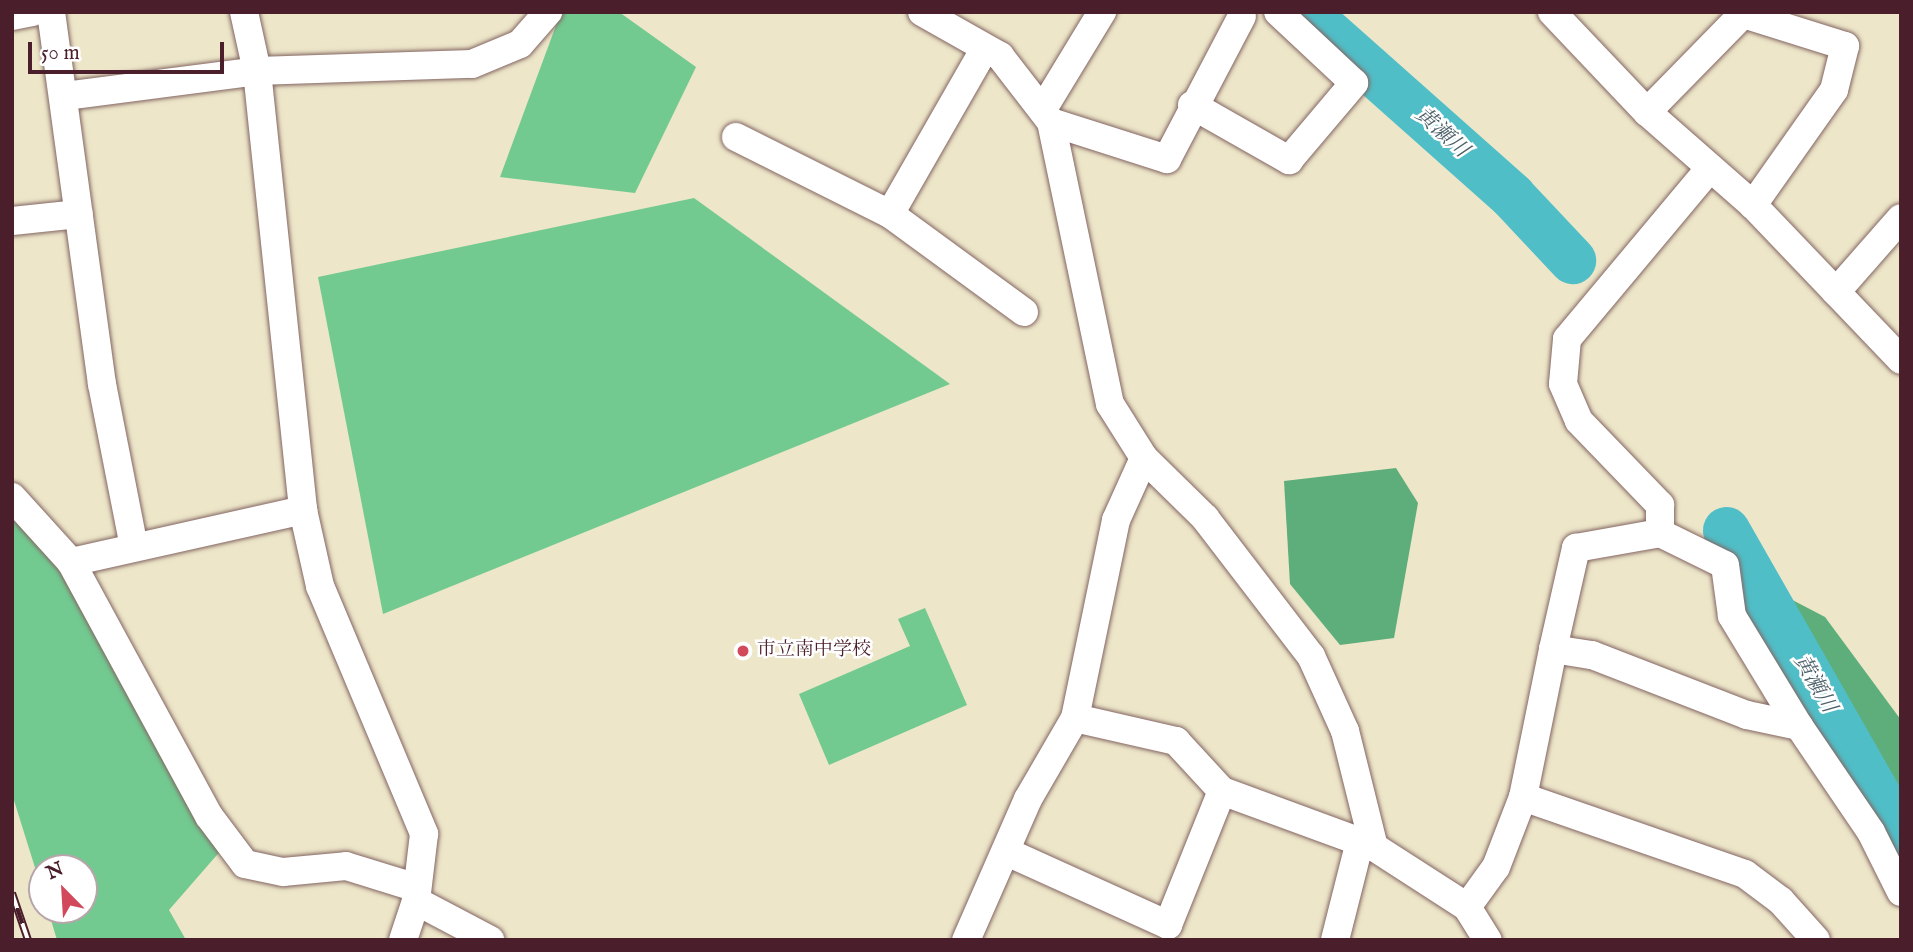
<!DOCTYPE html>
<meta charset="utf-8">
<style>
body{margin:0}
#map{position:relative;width:1913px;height:952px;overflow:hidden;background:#ede6c9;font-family:"IM FELL English","Noto Serif JP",serif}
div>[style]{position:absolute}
.green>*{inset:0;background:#72ca91}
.forest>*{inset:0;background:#5dae7b}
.river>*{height:47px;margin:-23.5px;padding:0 23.5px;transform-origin:23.5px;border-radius:23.5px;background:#50bec7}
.roads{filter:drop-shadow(0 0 2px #836562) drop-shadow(0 0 2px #836562)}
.minor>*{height:28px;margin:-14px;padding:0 14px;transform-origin:14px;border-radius:14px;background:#fff}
.rail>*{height:8px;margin-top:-4px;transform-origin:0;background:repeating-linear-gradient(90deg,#fff 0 16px,#4a1f2b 0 32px);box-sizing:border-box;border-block:2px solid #4a1f2b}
.dots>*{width:19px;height:19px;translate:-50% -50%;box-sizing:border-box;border:4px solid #fff;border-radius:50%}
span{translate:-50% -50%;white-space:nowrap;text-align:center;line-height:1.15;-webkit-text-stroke:5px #fff;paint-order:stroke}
.poi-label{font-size:19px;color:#4a1f2b}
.left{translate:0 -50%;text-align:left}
.water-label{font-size:21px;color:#4c5f69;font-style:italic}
.frame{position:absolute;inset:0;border:14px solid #4a1f2b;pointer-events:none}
.north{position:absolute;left:28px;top:854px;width:70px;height:70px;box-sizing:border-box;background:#fff;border:2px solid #b7a5aa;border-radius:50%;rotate:336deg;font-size:19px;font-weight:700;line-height:28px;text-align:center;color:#4a1f2b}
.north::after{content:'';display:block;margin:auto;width:24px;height:32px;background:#d1495b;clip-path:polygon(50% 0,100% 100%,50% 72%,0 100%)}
.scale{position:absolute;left:28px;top:42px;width:196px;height:32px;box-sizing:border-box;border:4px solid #4a1f2b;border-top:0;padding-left:9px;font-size:21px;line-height:24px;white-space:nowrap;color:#4a1f2b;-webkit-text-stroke:5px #fff;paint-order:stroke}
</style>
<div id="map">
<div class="green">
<div style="clip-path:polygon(561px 12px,619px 12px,696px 67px,635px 193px,500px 177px)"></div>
<div style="clip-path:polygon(694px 198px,950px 384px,383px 614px,318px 277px)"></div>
<div style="clip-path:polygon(12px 505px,59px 559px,223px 848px,169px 910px,186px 940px,57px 940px,48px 910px,84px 910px,84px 868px,42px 868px,42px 890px,12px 794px)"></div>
<div style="clip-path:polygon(925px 608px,967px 705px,829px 765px,799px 694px,910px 646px,898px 619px)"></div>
</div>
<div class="forest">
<div style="clip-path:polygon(1396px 468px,1418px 503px,1394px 638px,1340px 645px,1290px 584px,1284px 481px)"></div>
<div style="clip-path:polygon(1777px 592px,1825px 617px,1901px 720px,1901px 824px)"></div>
</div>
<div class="river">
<div style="left:1305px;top:12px;width:277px;rotate:41.6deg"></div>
<div style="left:1512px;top:196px;width:88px;rotate:46.8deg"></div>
<div style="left:1726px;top:530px;width:353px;rotate:60.3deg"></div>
</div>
<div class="roads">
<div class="minor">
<div style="left:51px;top:12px;width:375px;rotate:82.2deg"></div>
<div style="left:102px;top:384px;width:166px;rotate:78.9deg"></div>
<div style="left:244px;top:12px;width:60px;rotate:77.6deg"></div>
<div style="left:257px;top:71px;width:441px;rotate:84deg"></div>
<div style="left:303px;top:510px;width:78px;rotate:77.4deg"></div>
<div style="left:320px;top:586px;width:269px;rotate:67.2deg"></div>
<div style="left:424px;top:834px;width:67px;rotate:96.8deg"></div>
<div style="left:416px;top:901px;width:41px;rotate:108.4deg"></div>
<div style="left:922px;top:12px;width:90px;rotate:29.4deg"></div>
<div style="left:1000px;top:56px;width:83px;rotate:52.3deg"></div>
<div style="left:1051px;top:122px;width:288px;rotate:78.2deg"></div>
<div style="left:1110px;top:404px;width:64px;rotate:57.8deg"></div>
<div style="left:1144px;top:458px;width:68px;rotate:114.3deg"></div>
<div style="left:1116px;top:520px;width:202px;rotate:101.7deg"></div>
<div style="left:1075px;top:718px;width:94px;rotate:120.1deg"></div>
<div style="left:1028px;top:799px;width:154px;rotate:113.7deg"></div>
<div style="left:1552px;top:12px;width:138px;rotate:46.5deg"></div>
<div style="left:1647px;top:112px;width:141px;rotate:41.3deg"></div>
<div style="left:1753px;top:205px;width:214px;rotate:46.3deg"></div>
<div style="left:12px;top:16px;width:21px;rotate:-11deg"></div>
<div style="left:65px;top:96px;width:194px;rotate:-7.4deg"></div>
<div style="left:257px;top:71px;width:215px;rotate:-1.9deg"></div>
<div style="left:472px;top:64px;width:52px;rotate:-22.6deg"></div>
<div style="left:520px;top:44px;width:43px;rotate:-48.8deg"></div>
<div style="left:1192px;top:105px;width:112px;rotate:29.6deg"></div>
<div style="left:1289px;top:160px;width:101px;rotate:-49.8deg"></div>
<div style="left:1354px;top:83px;width:104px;rotate:-136.9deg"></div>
<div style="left:1043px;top:109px;width:114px;rotate:-58.7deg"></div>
<div style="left:1647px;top:112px;width:137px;rotate:-45.6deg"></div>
<div style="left:1743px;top:14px;width:107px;rotate:17.4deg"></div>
<div style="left:1845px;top:46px;width:45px;rotate:104deg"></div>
<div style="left:1834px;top:90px;width:141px;rotate:125.2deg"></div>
<div style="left:1051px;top:122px;width:122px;rotate:17.7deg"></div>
<div style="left:1167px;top:159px;width:161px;rotate:-62.3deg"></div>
<div style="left:736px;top:137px;width:172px;rotate:26.6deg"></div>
<div style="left:890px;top:214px;width:166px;rotate:36.2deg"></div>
<div style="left:1710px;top:168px;width:223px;rotate:129.9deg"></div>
<div style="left:1567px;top:339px;width:45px;rotate:95.1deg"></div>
<div style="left:1563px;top:384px;width:40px;rotate:66.6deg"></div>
<div style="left:1579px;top:421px;width:117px;rotate:46deg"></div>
<div style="left:1660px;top:505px;width:28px;rotate:90deg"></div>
<div style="left:1660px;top:533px;width:72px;rotate:26.2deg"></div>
<div style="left:1725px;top:565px;width:51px;rotate:82.2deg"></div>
<div style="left:1732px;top:616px;width:129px;rotate:58.7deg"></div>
<div style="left:890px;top:214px;width:189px;rotate:-60.2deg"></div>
<div style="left:12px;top:221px;width:67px;rotate:-6deg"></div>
<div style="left:1836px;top:292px;width:98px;rotate:-48.7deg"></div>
<div style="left:1144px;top:458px;width:86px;rotate:44.5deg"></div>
<div style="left:1205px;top:518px;width:174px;rotate:52.5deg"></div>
<div style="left:1311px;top:656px;width:82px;rotate:65.6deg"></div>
<div style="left:1345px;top:731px;width:120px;rotate:76deg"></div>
<div style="left:1374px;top:847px;width:111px;rotate:32.8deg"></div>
<div style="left:1467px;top:907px;width:39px;rotate:58deg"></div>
<div style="left:12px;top:497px;width:88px;rotate:47.8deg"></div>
<div style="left:71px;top:562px;width:289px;rotate:61.5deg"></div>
<div style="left:209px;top:816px;width:60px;rotate:53.1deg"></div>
<div style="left:245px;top:864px;width:39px;rotate:12deg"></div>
<div style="left:283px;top:872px;width:63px;rotate:-5.4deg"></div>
<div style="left:346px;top:866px;width:74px;rotate:17.2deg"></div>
<div style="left:71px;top:562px;width:238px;rotate:-12.6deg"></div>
<div style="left:1553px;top:649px;width:104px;rotate:-77.2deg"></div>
<div style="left:1576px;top:548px;width:85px;rotate:-10.1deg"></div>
<div style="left:1075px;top:718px;width:104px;rotate:12.8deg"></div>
<div style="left:1176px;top:741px;width:68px;rotate:47.4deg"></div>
<div style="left:1523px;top:797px;width:235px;rotate:19.1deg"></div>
<div style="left:1745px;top:874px;width:45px;rotate:36.9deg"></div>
<div style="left:1781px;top:901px;width:52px;rotate:48.1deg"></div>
<div style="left:1007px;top:852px;width:177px;rotate:24.4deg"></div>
<div style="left:1168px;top:925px;width:144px;rotate:-68.1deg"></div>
<div style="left:1222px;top:791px;width:162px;rotate:20.2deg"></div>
<div style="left:416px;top:901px;width:84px;rotate:27.8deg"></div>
<div style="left:1467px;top:907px;width:49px;rotate:-54.1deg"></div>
<div style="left:1496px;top:867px;width:75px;rotate:-68.9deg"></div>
<div style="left:1523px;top:797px;width:151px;rotate:-78.5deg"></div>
<div style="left:1553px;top:649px;width:39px;rotate:9deg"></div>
<div style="left:1592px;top:655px;width:166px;rotate:21.2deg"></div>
<div style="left:1747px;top:715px;width:53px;rotate:11.9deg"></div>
<div style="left:1799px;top:726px;width:128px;rotate:55.8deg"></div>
<div style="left:1871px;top:832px;width:67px;rotate:63.4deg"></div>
<div style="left:1335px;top:940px;width:102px;rotate:-75.8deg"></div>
</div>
</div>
<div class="rail">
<div style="left:12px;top:893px;width:50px;rotate:71.2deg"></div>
</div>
<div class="dots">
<div style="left:743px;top:651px;background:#d1495b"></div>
</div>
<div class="poi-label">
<span class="left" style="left:757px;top:651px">市立南中学校</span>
</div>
<div class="water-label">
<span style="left:1441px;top:133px;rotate:42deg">黄瀬川</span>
<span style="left:1814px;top:684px;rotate:60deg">黄瀬川</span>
</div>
<div class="frame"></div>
<div class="north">N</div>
<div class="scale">50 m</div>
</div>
